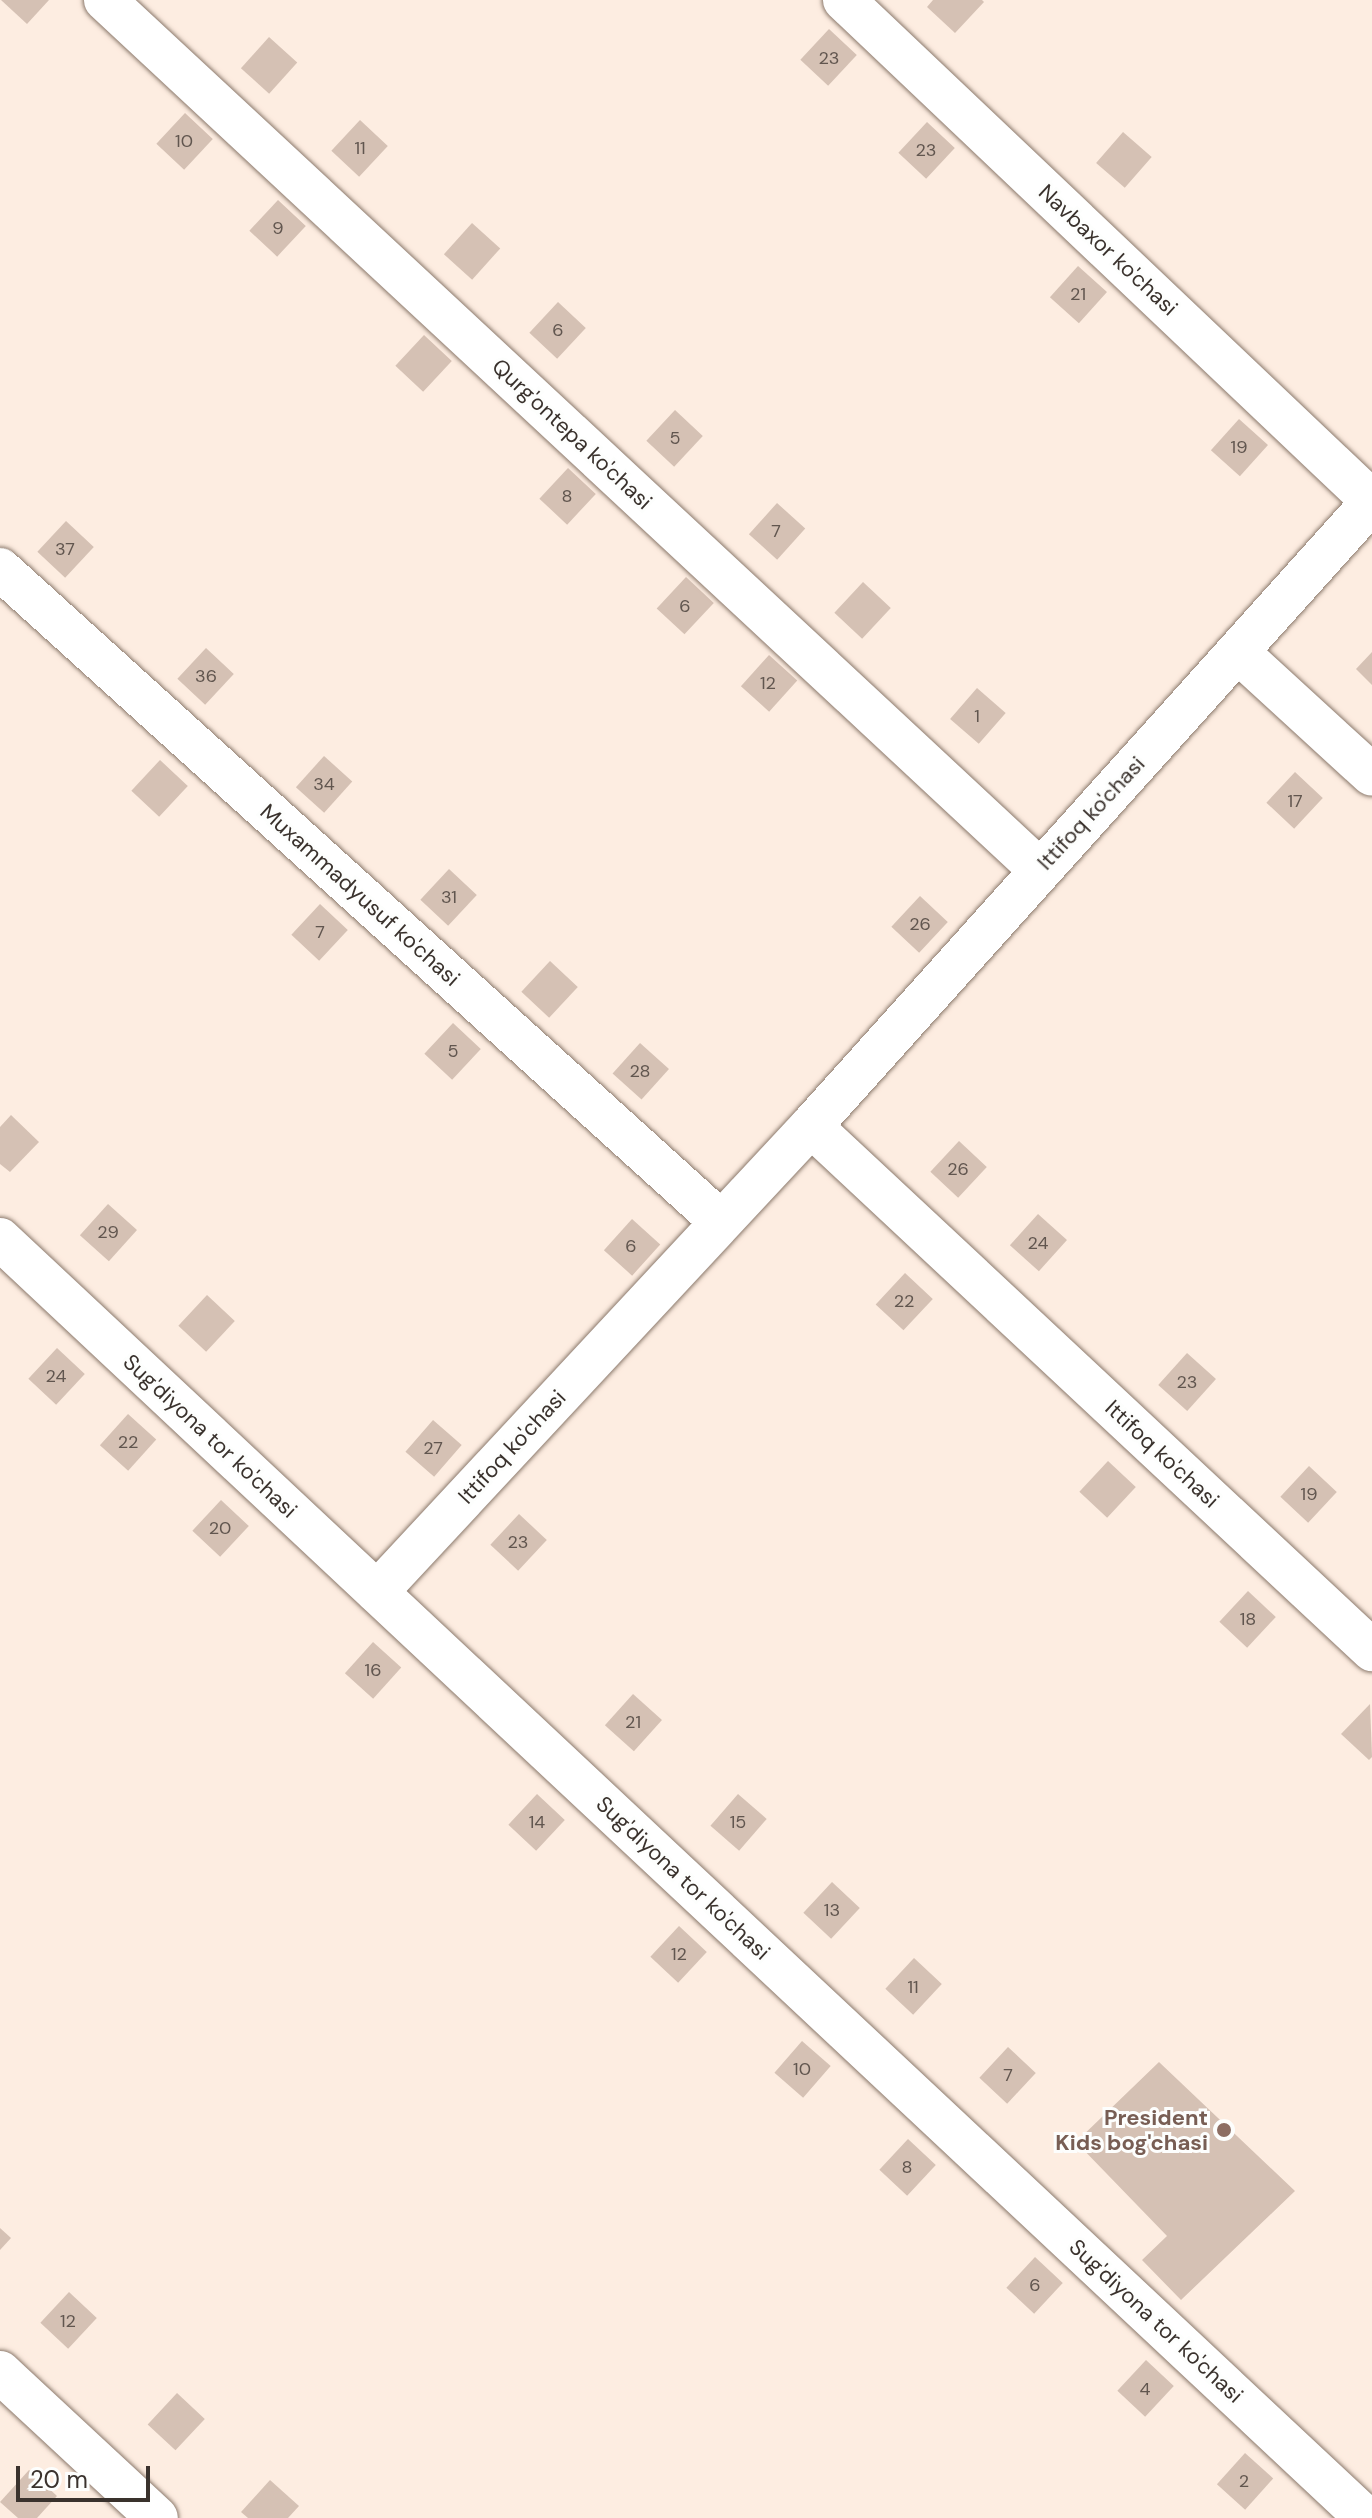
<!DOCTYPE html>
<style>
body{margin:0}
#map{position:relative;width:1372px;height:2518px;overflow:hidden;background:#fdede1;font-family:"DM Sans",sans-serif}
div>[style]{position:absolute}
.building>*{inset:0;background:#d5c1b4;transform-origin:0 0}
.roads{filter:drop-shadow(0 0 2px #8b796c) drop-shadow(0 0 2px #8b796c)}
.street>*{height:42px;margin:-21px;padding:0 21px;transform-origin:21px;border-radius:21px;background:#fff}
.dots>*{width:22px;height:22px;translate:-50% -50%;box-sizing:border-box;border:4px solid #fdfefd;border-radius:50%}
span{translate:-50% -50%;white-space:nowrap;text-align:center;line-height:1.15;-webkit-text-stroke:6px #fdfefd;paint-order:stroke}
.number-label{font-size:18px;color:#61564f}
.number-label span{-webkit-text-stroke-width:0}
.street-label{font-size:22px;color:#3a322d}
.education-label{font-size:22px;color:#785e54;font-weight:700}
.right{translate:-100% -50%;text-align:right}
.scale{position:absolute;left:16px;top:2466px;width:134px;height:36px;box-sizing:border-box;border:4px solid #3a322d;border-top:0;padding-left:10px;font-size:24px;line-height:28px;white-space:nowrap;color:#3a322d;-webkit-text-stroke:6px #fdfefd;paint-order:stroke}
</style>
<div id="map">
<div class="building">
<div style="clip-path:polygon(1px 0,49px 0,27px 24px)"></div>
<div style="clip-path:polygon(933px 0,982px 0,984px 2px,955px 33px,927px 7px)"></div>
<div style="left:829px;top:29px;width:38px;height:42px;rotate:43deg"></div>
<div style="left:269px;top:37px;width:38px;height:42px;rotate:42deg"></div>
<div style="left:185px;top:113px;width:38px;height:42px;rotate:43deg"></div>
<div style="left:360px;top:120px;width:38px;height:42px;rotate:43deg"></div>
<div style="left:927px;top:122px;width:38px;height:42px;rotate:43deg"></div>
<div style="left:1123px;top:132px;width:38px;height:41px;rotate:41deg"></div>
<div style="left:278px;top:200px;width:38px;height:42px;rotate:43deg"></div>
<div style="left:472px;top:223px;width:38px;height:42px;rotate:42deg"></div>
<div style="left:1078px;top:266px;width:39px;height:42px;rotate:42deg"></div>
<div style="left:558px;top:302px;width:38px;height:42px;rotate:43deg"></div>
<div style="left:424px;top:335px;width:38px;height:42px;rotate:43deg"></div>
<div style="left:675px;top:410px;width:38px;height:42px;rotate:43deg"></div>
<div style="left:1239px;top:419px;width:39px;height:42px;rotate:42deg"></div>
<div style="left:568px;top:468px;width:38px;height:42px;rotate:43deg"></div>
<div style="left:777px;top:503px;width:38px;height:42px;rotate:42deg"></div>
<div style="left:66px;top:521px;width:38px;height:42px;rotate:43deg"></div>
<div style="left:686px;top:577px;width:38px;height:43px;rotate:43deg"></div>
<div style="left:863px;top:582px;width:38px;height:42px;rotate:43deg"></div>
<div style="left:206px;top:648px;width:38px;height:42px;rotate:43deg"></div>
<div style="clip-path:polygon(1372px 652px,1372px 685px,1356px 669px)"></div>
<div style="left:769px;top:655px;width:38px;height:42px;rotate:42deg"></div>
<div style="left:977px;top:688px;width:38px;height:41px;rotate:41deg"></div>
<div style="left:324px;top:756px;width:38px;height:42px;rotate:42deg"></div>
<div style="left:160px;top:760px;width:38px;height:42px;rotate:43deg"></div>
<div style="left:1295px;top:772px;width:38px;height:42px;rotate:43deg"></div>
<div style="left:449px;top:869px;width:38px;height:42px;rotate:43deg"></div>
<div style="left:920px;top:896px;width:38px;height:42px;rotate:43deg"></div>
<div style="left:320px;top:904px;width:38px;height:42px;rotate:43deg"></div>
<div style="left:550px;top:961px;width:38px;height:42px;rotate:43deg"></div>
<div style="left:453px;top:1023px;width:38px;height:42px;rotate:43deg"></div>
<div style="left:640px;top:1043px;width:39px;height:41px;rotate:42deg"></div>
<div style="clip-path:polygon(11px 1115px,39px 1142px,10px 1172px,0 1164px,0 1127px)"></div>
<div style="left:959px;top:1141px;width:38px;height:42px;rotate:43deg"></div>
<div style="left:108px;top:1204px;width:39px;height:42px;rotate:42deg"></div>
<div style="left:1038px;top:1214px;width:39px;height:42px;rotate:42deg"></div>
<div style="left:632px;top:1219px;width:38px;height:42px;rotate:42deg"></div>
<div style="left:905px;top:1273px;width:38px;height:43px;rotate:43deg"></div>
<div style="left:207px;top:1295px;width:38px;height:42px;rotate:43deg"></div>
<div style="left:57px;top:1348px;width:38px;height:42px;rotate:43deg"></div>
<div style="left:1187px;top:1353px;width:39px;height:43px;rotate:42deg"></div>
<div style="left:128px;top:1414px;width:38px;height:42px;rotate:42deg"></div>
<div style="left:433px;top:1420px;width:38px;height:42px;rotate:41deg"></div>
<div style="left:1108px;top:1461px;width:38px;height:42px;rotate:43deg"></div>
<div style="left:1309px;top:1466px;width:38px;height:42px;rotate:43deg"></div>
<div style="left:221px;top:1500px;width:38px;height:42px;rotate:43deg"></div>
<div style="left:519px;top:1514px;width:38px;height:42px;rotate:43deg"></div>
<div style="left:1248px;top:1591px;width:38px;height:42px;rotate:43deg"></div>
<div style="left:373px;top:1642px;width:38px;height:42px;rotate:42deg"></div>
<div style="left:633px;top:1694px;width:39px;height:42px;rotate:42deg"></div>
<div style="clip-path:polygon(1370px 1704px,1372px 1757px,1369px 1760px,1341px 1734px)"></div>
<div style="left:537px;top:1794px;width:38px;height:42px;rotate:43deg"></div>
<div style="left:738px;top:1794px;width:38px;height:42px;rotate:41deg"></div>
<div style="left:832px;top:1882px;width:38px;height:42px;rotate:43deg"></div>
<div style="left:679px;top:1926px;width:38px;height:42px;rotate:43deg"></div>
<div style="left:914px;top:1958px;width:38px;height:42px;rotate:43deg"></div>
<div style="left:802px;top:2041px;width:38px;height:42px;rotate:41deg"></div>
<div style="left:1008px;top:2047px;width:38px;height:42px;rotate:43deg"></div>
<div style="clip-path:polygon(1159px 2062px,1295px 2191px,1181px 2300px,1142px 2260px,1167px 2236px,1076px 2142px)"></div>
<div style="left:908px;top:2139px;width:38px;height:42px;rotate:43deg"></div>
<div style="clip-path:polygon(0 2228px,11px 2238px,0 2250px)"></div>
<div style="left:1035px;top:2257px;width:38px;height:42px;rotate:43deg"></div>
<div style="left:69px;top:2292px;width:38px;height:42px;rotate:43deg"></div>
<div style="left:1146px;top:2360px;width:38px;height:42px;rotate:43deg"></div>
<div style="left:177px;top:2393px;width:38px;height:43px;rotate:43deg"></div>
<div style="left:1245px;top:2453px;width:38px;height:42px;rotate:42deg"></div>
<div style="clip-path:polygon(29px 2470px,57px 2496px,37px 2518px,18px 2518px,0 2502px)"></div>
<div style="clip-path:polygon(270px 2480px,299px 2506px,288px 2518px,248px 2518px,241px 2512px)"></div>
</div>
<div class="roads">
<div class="street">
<div style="left:105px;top:0;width:1276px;rotate:42.94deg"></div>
<div style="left:844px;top:0;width:728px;rotate:43.5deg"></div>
<div style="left:0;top:569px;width:971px;rotate:42.16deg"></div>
<div style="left:1239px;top:653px;width:180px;rotate:42.5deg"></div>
<div style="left:811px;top:1126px;width:768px;rotate:43.05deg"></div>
<div style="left:0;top:1239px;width:1871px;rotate:43.12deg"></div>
<div style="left:377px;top:1592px;width:637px;rotate:-47.04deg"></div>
<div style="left:811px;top:1126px;width:839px;rotate:-48.04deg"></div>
<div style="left:0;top:2372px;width:214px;rotate:42.9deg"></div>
</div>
</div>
<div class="dots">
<div style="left:1224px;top:2130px;background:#8d6e63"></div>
</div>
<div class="number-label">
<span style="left:829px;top:58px">23</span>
<span style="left:184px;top:141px">10</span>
<span style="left:360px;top:148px">11</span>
<span style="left:926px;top:150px">23</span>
<span style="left:278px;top:228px">9</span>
<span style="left:1078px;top:294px">21</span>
<span style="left:558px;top:330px">6</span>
<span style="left:675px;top:438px">5</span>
<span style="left:1239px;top:447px">19</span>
<span style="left:567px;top:496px">8</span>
<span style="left:776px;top:531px">7</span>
<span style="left:65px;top:549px">37</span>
<span style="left:685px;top:606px">6</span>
<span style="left:206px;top:676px">36</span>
<span style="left:768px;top:683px">12</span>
<span style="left:977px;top:716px">1</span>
<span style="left:324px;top:784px">34</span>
<span style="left:1295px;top:801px">17</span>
<span style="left:449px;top:897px">31</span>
<span style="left:920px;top:924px">26</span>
<span style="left:320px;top:932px">7</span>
<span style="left:453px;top:1051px">5</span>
<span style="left:640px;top:1071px">28</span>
<span style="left:958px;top:1169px">26</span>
<span style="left:108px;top:1232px">29</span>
<span style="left:1038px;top:1243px">24</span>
<span style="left:631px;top:1246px">6</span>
<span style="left:904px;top:1301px">22</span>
<span style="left:56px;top:1376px">24</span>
<span style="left:1187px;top:1382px">23</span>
<span style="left:128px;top:1442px">22</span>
<span style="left:433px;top:1448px">27</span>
<span style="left:1309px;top:1494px">19</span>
<span style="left:220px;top:1528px">20</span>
<span style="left:518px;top:1542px">23</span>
<span style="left:1248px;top:1619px">18</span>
<span style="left:373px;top:1670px">16</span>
<span style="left:633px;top:1722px">21</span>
<span style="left:537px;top:1822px">14</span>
<span style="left:738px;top:1822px">15</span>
<span style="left:832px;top:1910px">13</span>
<span style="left:679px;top:1954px">12</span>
<span style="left:913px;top:1987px">11</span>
<span style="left:802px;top:2069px">10</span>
<span style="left:1008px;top:2075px">7</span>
<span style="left:907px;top:2167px">8</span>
<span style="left:1035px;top:2285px">6</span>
<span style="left:68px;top:2321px">12</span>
<span style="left:1145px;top:2389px">4</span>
<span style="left:1244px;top:2481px">2</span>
</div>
<div class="street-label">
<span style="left:1108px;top:250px;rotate:43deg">Navbaxor ko'chasi</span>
<span style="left:572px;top:434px;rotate:43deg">Qurg'ontepa ko'chasi</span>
<span style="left:1091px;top:813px;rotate:-47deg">Ittifoq ko'chasi</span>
<span style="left:360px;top:895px;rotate:42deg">Muxammadyusuf ko'chasi</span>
<span style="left:210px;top:1436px;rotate:43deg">Sug'diyona tor ko'chasi</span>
<span style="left:512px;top:1447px;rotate:-47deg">Ittifoq ko'chasi</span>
<span style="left:1162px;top:1454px;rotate:43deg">Ittifoq ko'chasi</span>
<span style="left:683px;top:1878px;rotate:43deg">Sug'diyona tor ko'chasi</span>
<span style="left:1156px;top:2321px;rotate:43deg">Sug'diyona tor ko'chasi</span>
</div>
<div class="education-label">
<span class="right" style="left:1208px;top:2130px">President<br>Kids bog'chasi</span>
</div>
<div class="scale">20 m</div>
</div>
